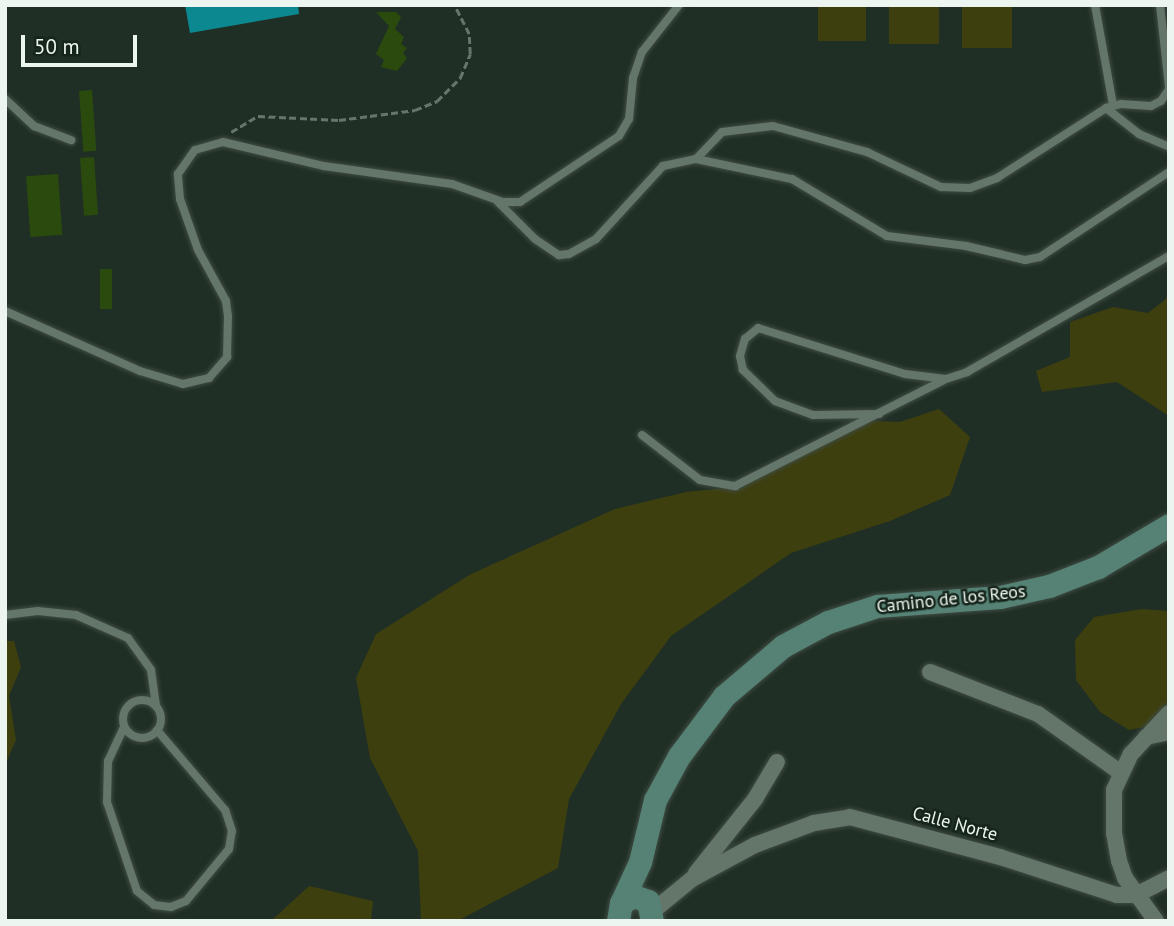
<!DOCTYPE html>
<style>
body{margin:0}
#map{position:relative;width:1174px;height:926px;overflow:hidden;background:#202f25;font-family:"PT Sans",sans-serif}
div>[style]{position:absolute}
.green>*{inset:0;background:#3e3f0e;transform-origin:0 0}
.water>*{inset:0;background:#0c8890}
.building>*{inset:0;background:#2a4b0d;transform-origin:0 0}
.path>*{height:2.5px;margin-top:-1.25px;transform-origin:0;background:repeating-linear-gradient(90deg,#67746b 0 7px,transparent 0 10.5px)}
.roads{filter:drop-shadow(0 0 2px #3f4c44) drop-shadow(0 0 2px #3f4c44)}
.lane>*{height:8px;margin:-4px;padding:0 4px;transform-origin:4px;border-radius:4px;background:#64756a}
.lane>.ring{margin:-4px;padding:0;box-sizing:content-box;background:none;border:8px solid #64756a;border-radius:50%}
.street>*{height:16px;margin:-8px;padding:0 8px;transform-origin:8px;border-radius:8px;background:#64756a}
.secondary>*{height:23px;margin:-11.5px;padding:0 11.5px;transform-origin:11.5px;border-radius:11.5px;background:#558275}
span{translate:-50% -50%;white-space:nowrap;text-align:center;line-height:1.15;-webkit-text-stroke:5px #16251c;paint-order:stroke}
.street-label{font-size:18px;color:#ecf5ef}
.frame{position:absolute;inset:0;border:7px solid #ecf5ef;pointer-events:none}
.scale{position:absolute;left:21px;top:35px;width:116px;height:32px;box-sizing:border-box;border:4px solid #ecf5ef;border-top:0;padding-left:9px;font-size:21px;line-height:24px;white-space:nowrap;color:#ecf5ef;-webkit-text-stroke:5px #16251c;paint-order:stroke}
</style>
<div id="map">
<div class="green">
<div style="left:818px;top:5px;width:48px;height:36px"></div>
<div style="left:889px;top:5px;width:50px;height:39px"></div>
<div style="left:962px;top:5px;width:50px;height:43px"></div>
<div style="clip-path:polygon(1169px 287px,1169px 416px,1117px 382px,1042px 392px,1036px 371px,1070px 357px,1070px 322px,1113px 307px,1148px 313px,1166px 299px)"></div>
<div style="clip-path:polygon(939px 409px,970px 437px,950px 495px,890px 521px,791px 553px,671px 636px,621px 704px,569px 799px,558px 868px,457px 921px,421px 921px,418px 851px,370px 758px,356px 678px,376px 634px,471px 574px,615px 509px,686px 492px,725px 488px,824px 436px,875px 421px,900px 422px)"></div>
<div style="clip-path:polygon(1142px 609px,1169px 611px,1169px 715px,1157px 725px,1129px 730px,1100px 712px,1076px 680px,1075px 640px,1094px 617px)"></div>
<div style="clip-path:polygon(5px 641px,14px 641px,21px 667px,9px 696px,16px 740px,5px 765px)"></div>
<div style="clip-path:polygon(309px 886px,373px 901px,371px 921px,271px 921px)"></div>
</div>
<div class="water">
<div style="clip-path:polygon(185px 5px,298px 5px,299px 14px,190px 33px)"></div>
</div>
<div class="building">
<div style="clip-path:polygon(376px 12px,396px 12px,401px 17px,395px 29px,404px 37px,401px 44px,407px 48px,403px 53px,407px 58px,397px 71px,381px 67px,384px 60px,376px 54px,389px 26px)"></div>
<div style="left:92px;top:90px;width:61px;height:13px;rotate:86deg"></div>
<div style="left:94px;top:157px;width:58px;height:14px;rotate:86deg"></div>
<div style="left:58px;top:174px;width:61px;height:32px;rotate:86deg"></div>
<div style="left:100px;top:269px;width:12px;height:40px"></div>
</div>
<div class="path">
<div style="left:231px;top:132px;width:31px;rotate:-31deg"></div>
<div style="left:258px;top:116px;width:81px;rotate:2.8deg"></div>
<div style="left:339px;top:120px;width:77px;rotate:-7.5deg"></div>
<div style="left:415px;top:110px;width:24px;rotate:-22deg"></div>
<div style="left:437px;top:101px;width:33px;rotate:-45deg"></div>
<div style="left:460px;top:78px;width:26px;rotate:-67deg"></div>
<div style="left:470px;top:54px;width:20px;rotate:-93deg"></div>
<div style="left:469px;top:34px;width:33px;rotate:-117deg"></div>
</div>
<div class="roads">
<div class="lane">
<div style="left:1095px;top:5px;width:102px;rotate:79.8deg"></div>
<div style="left:1160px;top:5px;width:82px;rotate:83.7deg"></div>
<div style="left:5px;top:99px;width:40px;rotate:43deg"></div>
<div style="left:34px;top:126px;width:40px;rotate:21deg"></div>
<div style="left:1106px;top:108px;width:42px;rotate:38.2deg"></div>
<div style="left:1139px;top:134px;width:33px;rotate:23deg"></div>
<div style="left:696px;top:159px;width:37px;rotate:-46deg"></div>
<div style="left:722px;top:132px;width:51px;rotate:-6.7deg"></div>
<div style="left:773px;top:126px;width:98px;rotate:15.5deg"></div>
<div style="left:867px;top:152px;width:82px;rotate:25.3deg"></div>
<div style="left:941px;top:187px;width:29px;rotate:2deg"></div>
<div style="left:970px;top:188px;width:29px;rotate:-20deg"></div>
<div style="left:997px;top:178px;width:130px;rotate:-32.7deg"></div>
<div style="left:1106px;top:108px;width:16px;rotate:-15deg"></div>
<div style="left:1121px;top:104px;width:30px;rotate:4deg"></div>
<div style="left:1151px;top:106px;width:11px;rotate:-27deg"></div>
<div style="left:1161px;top:101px;width:14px;rotate:-56deg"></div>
<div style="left:498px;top:202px;width:52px;rotate:45deg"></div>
<div style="left:535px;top:239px;width:29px;rotate:34deg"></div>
<div style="left:559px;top:255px;width:10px;rotate:-6deg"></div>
<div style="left:569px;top:254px;width:31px;rotate:-29deg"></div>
<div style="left:596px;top:239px;width:99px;rotate:-47.5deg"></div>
<div style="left:663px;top:166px;width:34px;rotate:-12deg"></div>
<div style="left:696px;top:159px;width:98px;rotate:11.8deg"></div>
<div style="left:792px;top:179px;width:111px;rotate:31deg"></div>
<div style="left:887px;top:236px;width:80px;rotate:7.2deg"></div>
<div style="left:966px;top:246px;width:61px;rotate:13.3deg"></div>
<div style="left:1025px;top:260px;width:15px;rotate:-11deg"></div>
<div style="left:1040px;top:257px;width:154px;rotate:-33.4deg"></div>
<div style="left:5px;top:311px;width:148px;rotate:24deg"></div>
<div style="left:140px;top:371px;width:45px;rotate:16.8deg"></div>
<div style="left:183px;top:384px;width:27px;rotate:-13deg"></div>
<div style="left:209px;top:378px;width:28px;rotate:-49deg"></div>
<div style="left:227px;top:357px;width:41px;rotate:-88.6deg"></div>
<div style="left:228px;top:316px;width:15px;rotate:-98deg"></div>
<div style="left:226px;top:301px;width:58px;rotate:-118.8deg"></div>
<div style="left:198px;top:250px;width:54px;rotate:-109.4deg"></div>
<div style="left:180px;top:199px;width:25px;rotate:-95deg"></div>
<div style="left:178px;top:174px;width:29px;rotate:-55deg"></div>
<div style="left:195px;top:150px;width:29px;rotate:-16deg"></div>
<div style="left:223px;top:142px;width:104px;rotate:13.4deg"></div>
<div style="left:324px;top:166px;width:129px;rotate:8deg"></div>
<div style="left:452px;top:184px;width:54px;rotate:19.4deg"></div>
<div style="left:503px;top:202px;width:17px"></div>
<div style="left:520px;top:202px;width:119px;rotate:-33.7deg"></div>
<div style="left:619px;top:136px;width:20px;rotate:-60deg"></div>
<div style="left:629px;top:119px;width:41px;rotate:-84.4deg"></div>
<div style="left:633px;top:78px;width:28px;rotate:-71deg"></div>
<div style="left:642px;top:52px;width:60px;rotate:-51.8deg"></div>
<div style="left:879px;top:414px;width:66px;rotate:179.1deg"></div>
<div style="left:813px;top:415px;width:40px;rotate:-159.8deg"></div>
<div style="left:775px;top:401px;width:45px;rotate:-135.9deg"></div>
<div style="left:743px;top:370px;width:14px;rotate:-102deg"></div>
<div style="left:740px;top:356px;width:18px;rotate:-74deg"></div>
<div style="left:745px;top:339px;width:17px;rotate:-40deg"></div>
<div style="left:758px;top:328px;width:154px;rotate:17.4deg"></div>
<div style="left:905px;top:374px;width:41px;rotate:7deg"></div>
<div style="left:946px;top:379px;width:22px;rotate:-18deg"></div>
<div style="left:967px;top:372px;width:233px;rotate:-29.9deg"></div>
<div style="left:642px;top:435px;width:73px;rotate:37.8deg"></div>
<div style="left:700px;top:480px;width:36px;rotate:10deg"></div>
<div style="left:735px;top:486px;width:234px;rotate:-26.9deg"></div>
<div style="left:5px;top:615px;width:33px;rotate:-7deg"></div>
<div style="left:38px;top:611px;width:38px;rotate:6deg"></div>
<div style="left:76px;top:615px;width:57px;rotate:23.9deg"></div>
<div style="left:128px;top:638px;width:39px;rotate:54deg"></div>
<div style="left:151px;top:670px;width:36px;rotate:82deg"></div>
<div class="ring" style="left:123px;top:700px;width:30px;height:30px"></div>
<div style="left:124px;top:727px;width:38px;rotate:115deg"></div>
<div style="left:108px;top:761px;width:41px;rotate:91.4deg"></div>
<div style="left:107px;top:802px;width:94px;rotate:71.4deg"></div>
<div style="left:137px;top:891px;width:22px;rotate:39deg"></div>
<div style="left:154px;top:905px;width:17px;rotate:7deg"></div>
<div style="left:171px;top:907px;width:16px;rotate:-22deg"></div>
<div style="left:186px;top:901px;width:67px;rotate:-50.4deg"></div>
<div style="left:229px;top:849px;width:18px;rotate:-81deg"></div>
<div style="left:232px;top:831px;width:22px;rotate:-108deg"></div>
<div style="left:225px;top:810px;width:105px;rotate:-130.4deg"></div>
</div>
<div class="street">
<div style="left:930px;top:672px;width:116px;rotate:21.3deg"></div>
<div style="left:1038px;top:714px;width:102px;rotate:35.4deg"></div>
<div style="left:1146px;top:737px;width:24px;rotate:-12deg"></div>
<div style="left:696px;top:873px;width:95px;rotate:-51.4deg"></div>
<div style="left:755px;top:799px;width:43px;rotate:-59.3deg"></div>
<div style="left:653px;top:911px;width:50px;rotate:-39.4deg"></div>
<div style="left:692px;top:879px;width:72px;rotate:-28.4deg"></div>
<div style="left:755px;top:845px;width:63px;rotate:-20.4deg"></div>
<div style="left:814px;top:823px;width:36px;rotate:-9deg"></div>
<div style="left:850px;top:817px;width:155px;rotate:14.9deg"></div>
<div style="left:1000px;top:857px;width:123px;rotate:18deg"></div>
<div style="left:1117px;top:895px;width:19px"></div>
<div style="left:1136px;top:895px;width:37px;rotate:-27deg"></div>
<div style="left:1156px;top:921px;width:53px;rotate:-125.8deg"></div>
<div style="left:1125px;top:878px;width:18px;rotate:-109deg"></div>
<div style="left:1119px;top:861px;width:27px;rotate:-100deg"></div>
<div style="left:1114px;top:834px;width:44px;rotate:-90deg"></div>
<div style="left:1114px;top:790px;width:40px;rotate:-65deg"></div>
<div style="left:1131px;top:754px;width:56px;rotate:-47.2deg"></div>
</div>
<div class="secondary">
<div style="left:621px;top:903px;width:45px;rotate:-65.1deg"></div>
<div style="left:640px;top:862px;width:64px;rotate:-76.4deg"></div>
<div style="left:655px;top:800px;width:50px;rotate:-61.4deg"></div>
<div style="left:679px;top:756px;width:75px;rotate:-53.1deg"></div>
<div style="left:724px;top:696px;width:77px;rotate:-40.3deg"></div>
<div style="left:783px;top:646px;width:51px;rotate:-28.1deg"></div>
<div style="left:828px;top:622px;width:52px;rotate:-18.1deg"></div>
<div style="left:877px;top:606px;width:123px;rotate:-4.2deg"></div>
<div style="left:1000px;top:597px;width:50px;rotate:-12.7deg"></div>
<div style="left:1049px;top:586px;width:53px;rotate:-21.2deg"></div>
<div style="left:1098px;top:567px;width:82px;rotate:-30.6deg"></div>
<div style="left:618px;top:921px;width:18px;rotate:-81deg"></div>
<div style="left:621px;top:903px;width:15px;rotate:-28deg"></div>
<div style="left:634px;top:896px;width:15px;rotate:20deg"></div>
<div style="left:648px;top:901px;width:20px;rotate:79deg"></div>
</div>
</div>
<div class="street-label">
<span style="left:951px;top:599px;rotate:-6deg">Camino de los Reos</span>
<span style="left:955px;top:824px;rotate:15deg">Calle Norte</span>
</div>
<div class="frame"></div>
<div class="scale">50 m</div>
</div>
